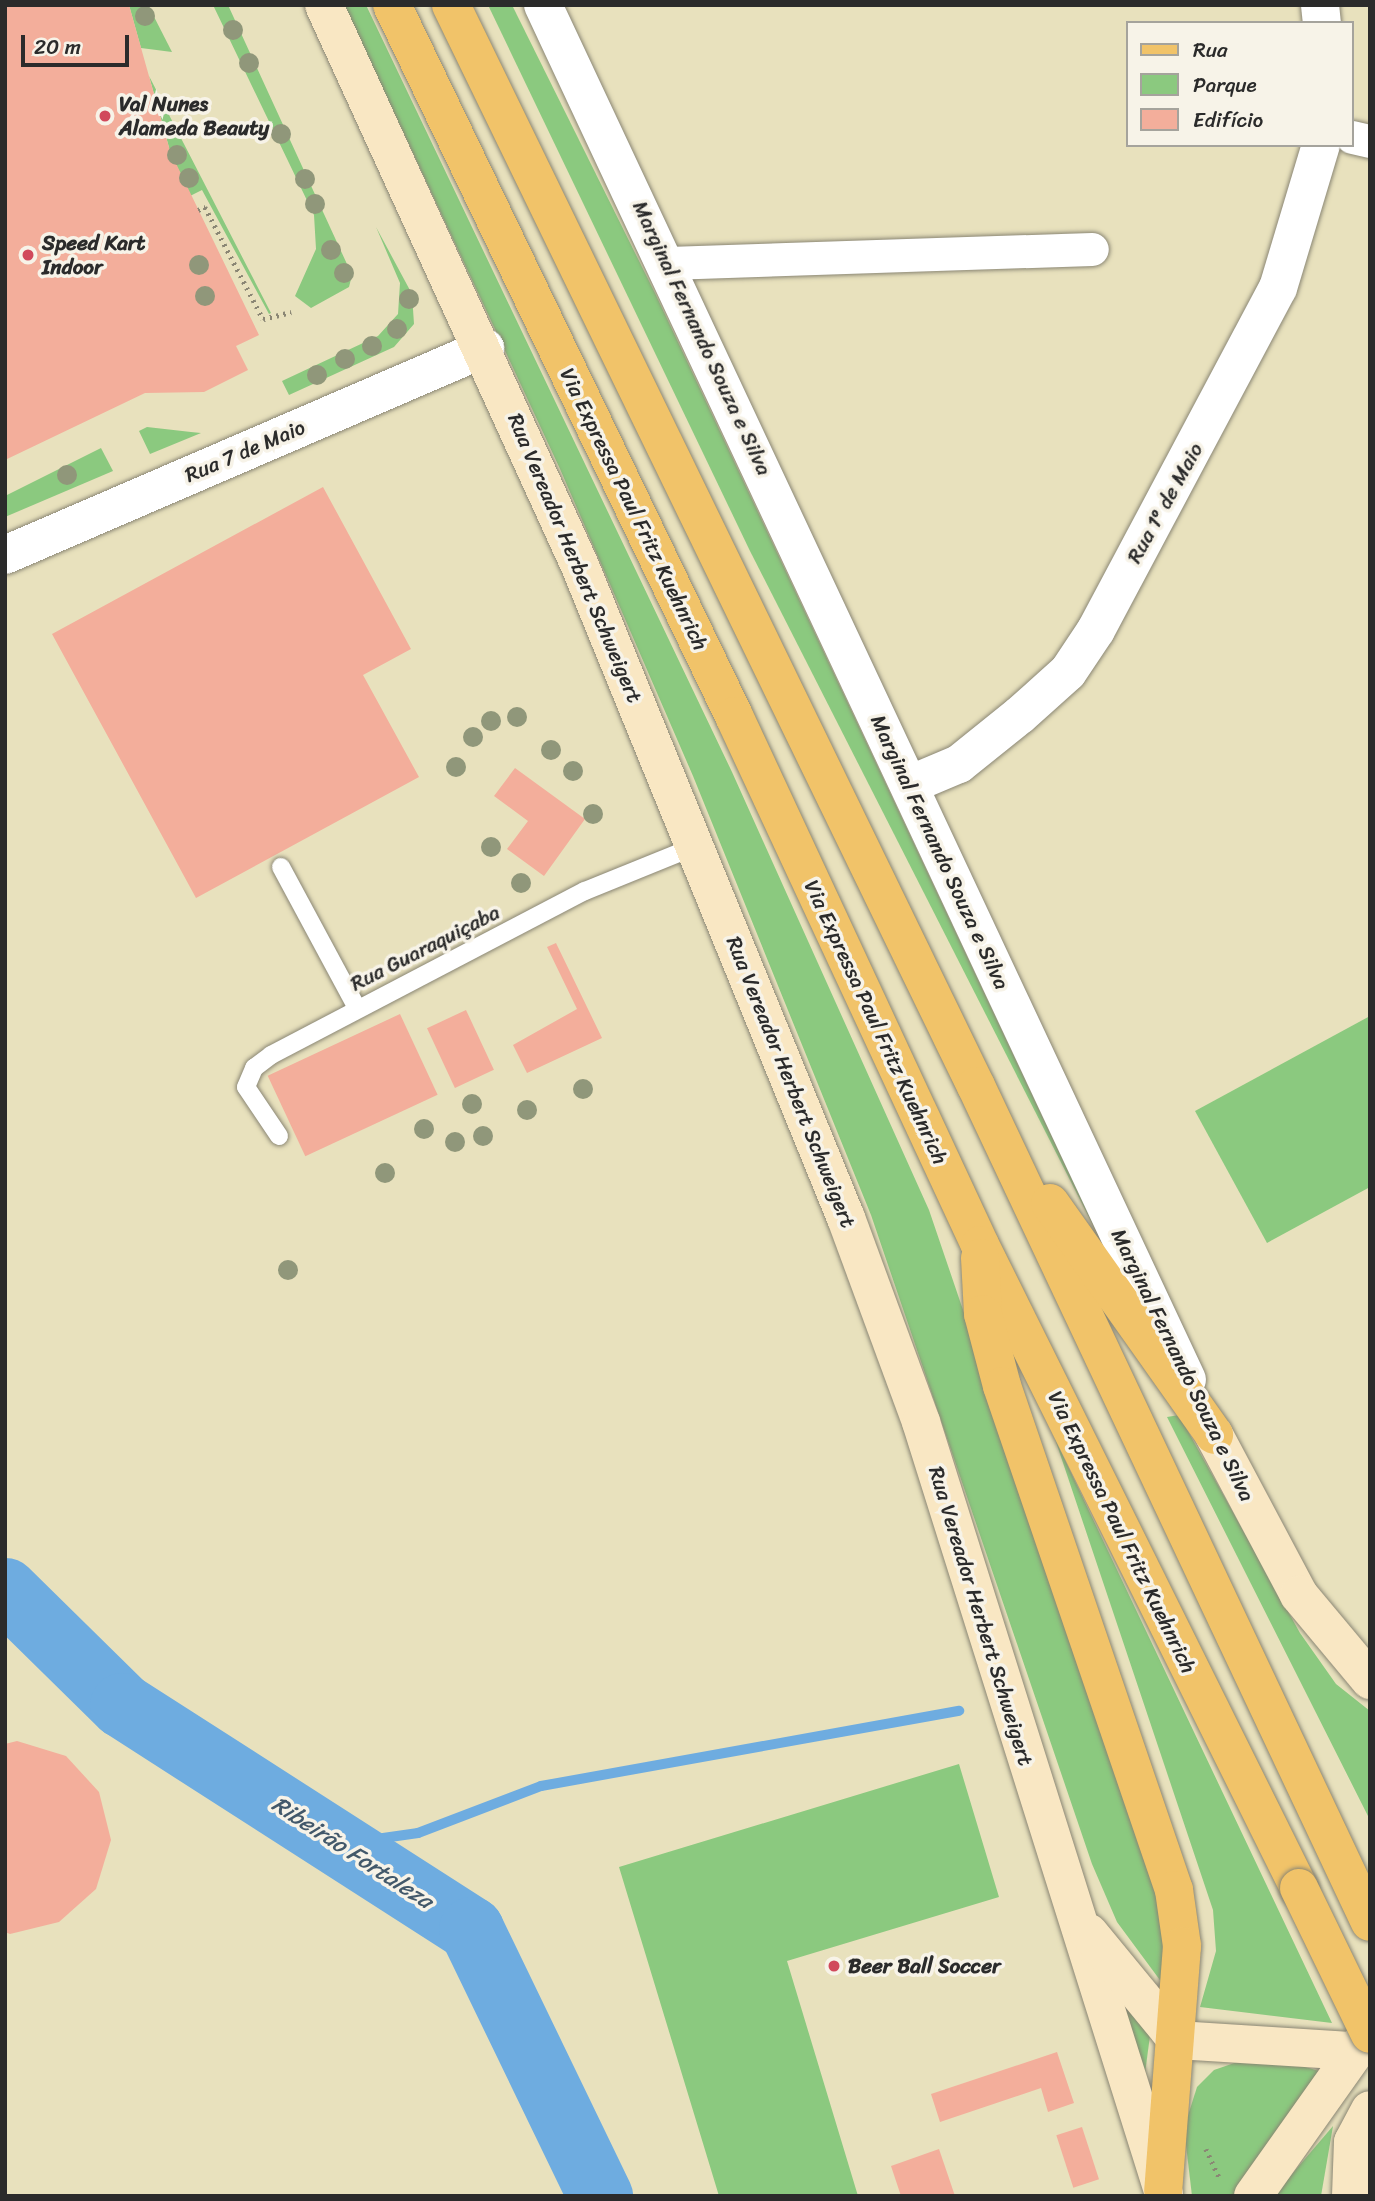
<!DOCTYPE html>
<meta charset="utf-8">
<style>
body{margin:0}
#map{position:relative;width:1375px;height:2201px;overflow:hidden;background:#e8e1bd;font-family:Sriracha,sans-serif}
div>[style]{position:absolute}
.green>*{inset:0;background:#8bc97f}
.stream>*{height:10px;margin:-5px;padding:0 5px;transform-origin:5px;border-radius:5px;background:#6eace0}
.river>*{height:65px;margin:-32.5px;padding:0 32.5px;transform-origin:32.5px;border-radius:32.5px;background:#6eace0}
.building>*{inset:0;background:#f3ae9b;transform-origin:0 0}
.path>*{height:4.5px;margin-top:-2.25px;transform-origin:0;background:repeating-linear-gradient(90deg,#8a8674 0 2px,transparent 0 7px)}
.roads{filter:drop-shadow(0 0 2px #8a8674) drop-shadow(0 0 2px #8a8674)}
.service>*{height:18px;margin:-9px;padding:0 9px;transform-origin:9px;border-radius:9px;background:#fff}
.minor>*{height:33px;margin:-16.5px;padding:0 16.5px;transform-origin:16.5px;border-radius:16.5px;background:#fff}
.tertiary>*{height:38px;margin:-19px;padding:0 19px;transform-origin:19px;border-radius:19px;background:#fff}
.secondary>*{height:38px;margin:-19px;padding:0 19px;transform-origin:19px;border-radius:19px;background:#f9e7c3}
.primary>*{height:38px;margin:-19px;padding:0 19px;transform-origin:19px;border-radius:19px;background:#f1c369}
.bridges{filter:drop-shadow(0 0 2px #8a8674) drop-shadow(0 0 2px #8a8674)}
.primary-bridge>*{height:38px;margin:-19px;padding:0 19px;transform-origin:19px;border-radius:19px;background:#f1c369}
.trees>*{width:20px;height:20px;margin:-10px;border-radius:50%;background:#90977a}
.dots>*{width:19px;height:19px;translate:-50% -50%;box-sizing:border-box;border:4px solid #f7f3e8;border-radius:50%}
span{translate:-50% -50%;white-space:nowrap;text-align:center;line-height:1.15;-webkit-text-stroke:7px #f7f3e8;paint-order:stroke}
.poi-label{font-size:21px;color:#2b2b2b;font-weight:700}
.left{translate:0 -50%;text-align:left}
.street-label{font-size:21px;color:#2b2b2b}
.water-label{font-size:23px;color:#42586a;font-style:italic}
.frame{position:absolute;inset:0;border:7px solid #2b2b2b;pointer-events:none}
.legend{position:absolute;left:1126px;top:21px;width:228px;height:126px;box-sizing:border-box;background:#f7f3e8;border:2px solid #a5a39c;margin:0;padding:9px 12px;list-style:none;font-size:21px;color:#2b2b2b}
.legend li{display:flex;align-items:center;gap:14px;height:35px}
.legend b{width:35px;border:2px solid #a5a39c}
.scale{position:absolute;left:21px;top:35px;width:108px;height:32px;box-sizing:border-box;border:4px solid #2b2b2b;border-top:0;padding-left:9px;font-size:21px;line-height:24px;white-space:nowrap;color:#2b2b2b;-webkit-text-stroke:5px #f7f3e8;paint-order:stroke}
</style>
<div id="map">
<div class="green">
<div style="clip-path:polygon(129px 5px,148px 5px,172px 52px,141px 48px)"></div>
<div style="clip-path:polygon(213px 5px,228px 5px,352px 275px,349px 287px,311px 308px,295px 296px,316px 249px,314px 215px)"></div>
<div style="clip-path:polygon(344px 5px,366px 5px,732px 772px,929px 1210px,1156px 1877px,1168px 1991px,1117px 1922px,1092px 1864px,871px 1215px,693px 776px,560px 469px)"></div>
<div style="clip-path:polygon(488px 5px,512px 5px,655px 293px,1100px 1239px,750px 551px)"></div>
<div style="clip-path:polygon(149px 76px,271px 313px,269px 314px,202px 190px,190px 196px,170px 151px)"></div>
<div style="clip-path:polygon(376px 227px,412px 294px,414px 324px,394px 347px,289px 395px,282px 381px,378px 336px,398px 314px,400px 283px)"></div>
<div style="clip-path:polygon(147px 427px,191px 432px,201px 433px,150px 454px,139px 431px)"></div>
<div style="clip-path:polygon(101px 448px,113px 471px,5px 517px,5px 496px)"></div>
<div style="clip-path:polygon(1370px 1016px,1370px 1187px,1267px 1243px,1195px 1111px)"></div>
<div style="clip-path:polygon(1179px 1415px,1300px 1633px,1336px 1684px,1370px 1711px,1370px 1820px,1167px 1417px)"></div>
<div style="clip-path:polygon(1055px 1439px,1332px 2023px,1200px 2007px,1216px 1951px,1213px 1910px)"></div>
<div style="clip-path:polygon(959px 1764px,999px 1897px,787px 1961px,858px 2196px,719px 2196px,619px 1867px)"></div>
<div style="clip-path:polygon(1117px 1990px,1151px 2028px,1144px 2081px)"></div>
<div style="clip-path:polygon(1280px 2059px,1322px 2072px,1233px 2196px,1192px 2196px,1184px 2128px,1197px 2087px,1214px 2070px,1243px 2060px)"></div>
<div style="clip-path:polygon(1333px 2126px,1321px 2196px,1275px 2196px,1286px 2181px)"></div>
</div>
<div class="stream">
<div style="left:334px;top:1845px;width:85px;rotate:-8.1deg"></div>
<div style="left:418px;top:1833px;width:132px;rotate:-20.9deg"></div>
<div style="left:541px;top:1786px;width:425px;rotate:-10.2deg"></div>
</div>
<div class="river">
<div style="left:5px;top:1590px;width:164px;rotate:44.5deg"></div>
<div style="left:122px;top:1705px;width:415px;rotate:32.7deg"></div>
<div style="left:471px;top:1929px;width:297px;rotate:64.2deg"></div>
</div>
<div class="building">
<div style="clip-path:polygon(5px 5px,129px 5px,170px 151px,259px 335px,236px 346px,248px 370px,204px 392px,145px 393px,5px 460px)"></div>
<div style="clip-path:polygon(323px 487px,411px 649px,363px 675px,419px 777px,196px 898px,52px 634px)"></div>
<div style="clip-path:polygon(515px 768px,585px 819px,544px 876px,507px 849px,528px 821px,494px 796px)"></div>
<div style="clip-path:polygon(556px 943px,602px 1038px,527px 1073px,513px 1045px,577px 1009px,547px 947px)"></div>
<div style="left:466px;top:1010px;width:66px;height:43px;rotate:65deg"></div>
<div style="left:400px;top:1014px;width:89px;height:146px;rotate:65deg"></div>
<div style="clip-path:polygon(17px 1741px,66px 1756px,99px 1792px,111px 1840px,96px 1889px,59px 1922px,10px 1934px,5px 1932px,5px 1744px)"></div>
<div style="clip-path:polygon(1057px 2052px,1074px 2103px,1048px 2112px,1041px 2088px,940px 2122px,931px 2094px)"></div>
<div style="left:1082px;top:2127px;width:55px;height:27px;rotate:72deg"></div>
<div style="clip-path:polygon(939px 2149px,955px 2196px,901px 2196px,891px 2166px)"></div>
</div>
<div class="path">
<div style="left:198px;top:210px;width:8px;rotate:-23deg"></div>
<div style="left:205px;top:207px;width:126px;rotate:62.6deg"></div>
<div style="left:263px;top:319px;width:29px;rotate:-14deg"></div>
<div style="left:1206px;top:2149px;width:33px;rotate:65deg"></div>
</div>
<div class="roads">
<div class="service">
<div style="left:281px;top:867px;width:160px;rotate:61.7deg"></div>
<div style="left:279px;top:1136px;width:59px;rotate:-124deg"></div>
<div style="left:246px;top:1087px;width:21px;rotate:-67deg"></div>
<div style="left:254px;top:1068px;width:21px;rotate:-37deg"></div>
<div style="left:271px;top:1055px;width:354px;rotate:-27.6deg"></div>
<div style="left:585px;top:891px;width:120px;rotate:-22.1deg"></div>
</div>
<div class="minor">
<div style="left:1352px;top:137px;width:18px;rotate:13deg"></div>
<div style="left:668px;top:263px;width:424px;rotate:-1.9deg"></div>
</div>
<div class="tertiary">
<div style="left:543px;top:5px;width:1518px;rotate:64.9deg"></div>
<div style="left:1320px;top:5px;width:18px;rotate:84deg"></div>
<div style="left:5px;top:555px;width:523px;rotate:-23.33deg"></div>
<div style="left:909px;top:785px;width:54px;rotate:-22.8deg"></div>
<div style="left:959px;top:764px;width:78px;rotate:-38.8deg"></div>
<div style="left:1020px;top:715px;width:64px;rotate:-41.9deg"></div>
<div style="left:1068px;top:672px;width:50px;rotate:-56.3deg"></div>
<div style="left:1096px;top:630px;width:387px;rotate:-62deg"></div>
<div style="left:1278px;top:288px;width:149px;rotate:-73.3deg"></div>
</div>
<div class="secondary">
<div style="left:324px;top:5px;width:617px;rotate:65.47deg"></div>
<div style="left:580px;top:566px;width:704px;rotate:67.81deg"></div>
<div style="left:846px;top:1218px;width:217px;rotate:69.8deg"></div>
<div style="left:921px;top:1422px;width:809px;rotate:72.53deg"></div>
<div style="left:1214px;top:1435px;width:181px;rotate:62deg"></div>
<div style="left:1299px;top:1595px;width:111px;rotate:50.1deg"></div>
<div style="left:1089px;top:1933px;width:139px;rotate:50.6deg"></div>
<div style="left:1177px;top:2040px;width:177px;rotate:3.6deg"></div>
<div style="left:1253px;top:2196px;width:197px;rotate:-54.7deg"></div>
<div style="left:1351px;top:2196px;width:54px;rotate:-87.9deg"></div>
<div style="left:1353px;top:2142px;width:36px;rotate:-62deg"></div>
</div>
<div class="primary">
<div style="left:392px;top:5px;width:789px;rotate:64.31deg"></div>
<div style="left:734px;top:716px;width:583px;rotate:65.06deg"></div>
<div style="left:980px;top:1245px;width:718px;rotate:63.61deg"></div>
<div style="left:451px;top:5px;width:1202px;rotate:64.1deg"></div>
<div style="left:976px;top:1086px;width:924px;rotate:64.77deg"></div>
<div style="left:1050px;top:1203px;width:284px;rotate:54.7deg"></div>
<div style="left:980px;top:1258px;width:56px;rotate:86.9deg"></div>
<div style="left:983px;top:1314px;width:74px;rotate:75.2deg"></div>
<div style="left:1002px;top:1386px;width:533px;rotate:71.16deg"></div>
<div style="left:1174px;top:1890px;width:57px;rotate:81.9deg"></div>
<div style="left:1182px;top:1946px;width:246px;rotate:94.4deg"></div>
</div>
</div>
<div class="bridges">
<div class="primary-bridge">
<div style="left:1299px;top:1888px;width:162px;rotate:64.1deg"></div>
</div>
</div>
<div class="trees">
<div style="left:145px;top:16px"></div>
<div style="left:233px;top:30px"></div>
<div style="left:249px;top:63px"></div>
<div style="left:281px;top:134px"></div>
<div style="left:177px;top:155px"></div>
<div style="left:189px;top:178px"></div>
<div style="left:305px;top:179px"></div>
<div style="left:315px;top:204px"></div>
<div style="left:331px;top:250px"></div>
<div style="left:199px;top:265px"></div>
<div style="left:344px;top:273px"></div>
<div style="left:205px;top:296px"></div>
<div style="left:409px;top:299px"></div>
<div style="left:397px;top:329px"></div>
<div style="left:372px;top:346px"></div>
<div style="left:345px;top:359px"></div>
<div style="left:317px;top:375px"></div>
<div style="left:67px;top:475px"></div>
<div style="left:517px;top:717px"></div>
<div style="left:491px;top:721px"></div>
<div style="left:473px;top:737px"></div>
<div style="left:551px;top:750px"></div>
<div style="left:456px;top:767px"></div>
<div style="left:573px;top:771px"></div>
<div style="left:593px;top:814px"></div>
<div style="left:491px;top:847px"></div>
<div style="left:521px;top:883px"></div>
<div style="left:583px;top:1089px"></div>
<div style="left:472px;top:1104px"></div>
<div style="left:527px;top:1110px"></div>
<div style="left:424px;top:1129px"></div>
<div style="left:483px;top:1136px"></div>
<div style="left:455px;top:1142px"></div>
<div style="left:385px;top:1173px"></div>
<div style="left:288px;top:1270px"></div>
</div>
<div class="dots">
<div style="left:105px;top:116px;background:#d1495b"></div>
<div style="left:28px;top:255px;background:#d1495b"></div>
<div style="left:834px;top:1966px;background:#d1495b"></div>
</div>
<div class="poi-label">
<span class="left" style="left:119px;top:116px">Val Nunes<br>Alameda Beauty</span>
<span class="left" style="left:42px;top:255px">Speed Kart<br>Indoor</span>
<span class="left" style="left:848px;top:1966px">Beer Ball Soccer</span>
</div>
<div class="street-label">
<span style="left:702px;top:338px;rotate:65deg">Marginal Fernando Souza e Silva</span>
<span style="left:245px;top:451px;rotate:-23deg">Rua 7 de Maio</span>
<span style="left:1165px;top:503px;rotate:-61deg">Rua 1º de Maio</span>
<span style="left:634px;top:509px;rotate:64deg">Via Expressa Paul Fritz Kuehnrich</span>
<span style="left:575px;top:558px;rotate:67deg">Rua Vereador Herbert Schweigert</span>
<span style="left:940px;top:852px;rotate:65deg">Marginal Fernando Souza e Silva</span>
<span style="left:425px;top:948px;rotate:-27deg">Rua Guaraquiçaba</span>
<span style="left:876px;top:1022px;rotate:65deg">Via Expressa Paul Fritz Kuehnrich</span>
<span style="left:791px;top:1082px;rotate:68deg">Rua Vereador Herbert Schweigert</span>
<span style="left:1183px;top:1365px;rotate:64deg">Marginal Fernando Souza e Silva</span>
<span style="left:1122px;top:1532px;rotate:64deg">Via Expressa Paul Fritz Kuehnrich</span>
<span style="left:981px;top:1616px;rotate:73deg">Rua Vereador Herbert Schweigert</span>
</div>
<div class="water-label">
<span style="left:352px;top:1853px;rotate:33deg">Ribeirão Fortaleza</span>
</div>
<div class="frame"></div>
<ul class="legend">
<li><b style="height:9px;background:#f1c369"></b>Rua</li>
<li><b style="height:19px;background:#8bc97f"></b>Parque</li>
<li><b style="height:19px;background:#f3ae9b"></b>Edifício</li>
</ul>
<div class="scale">20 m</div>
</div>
